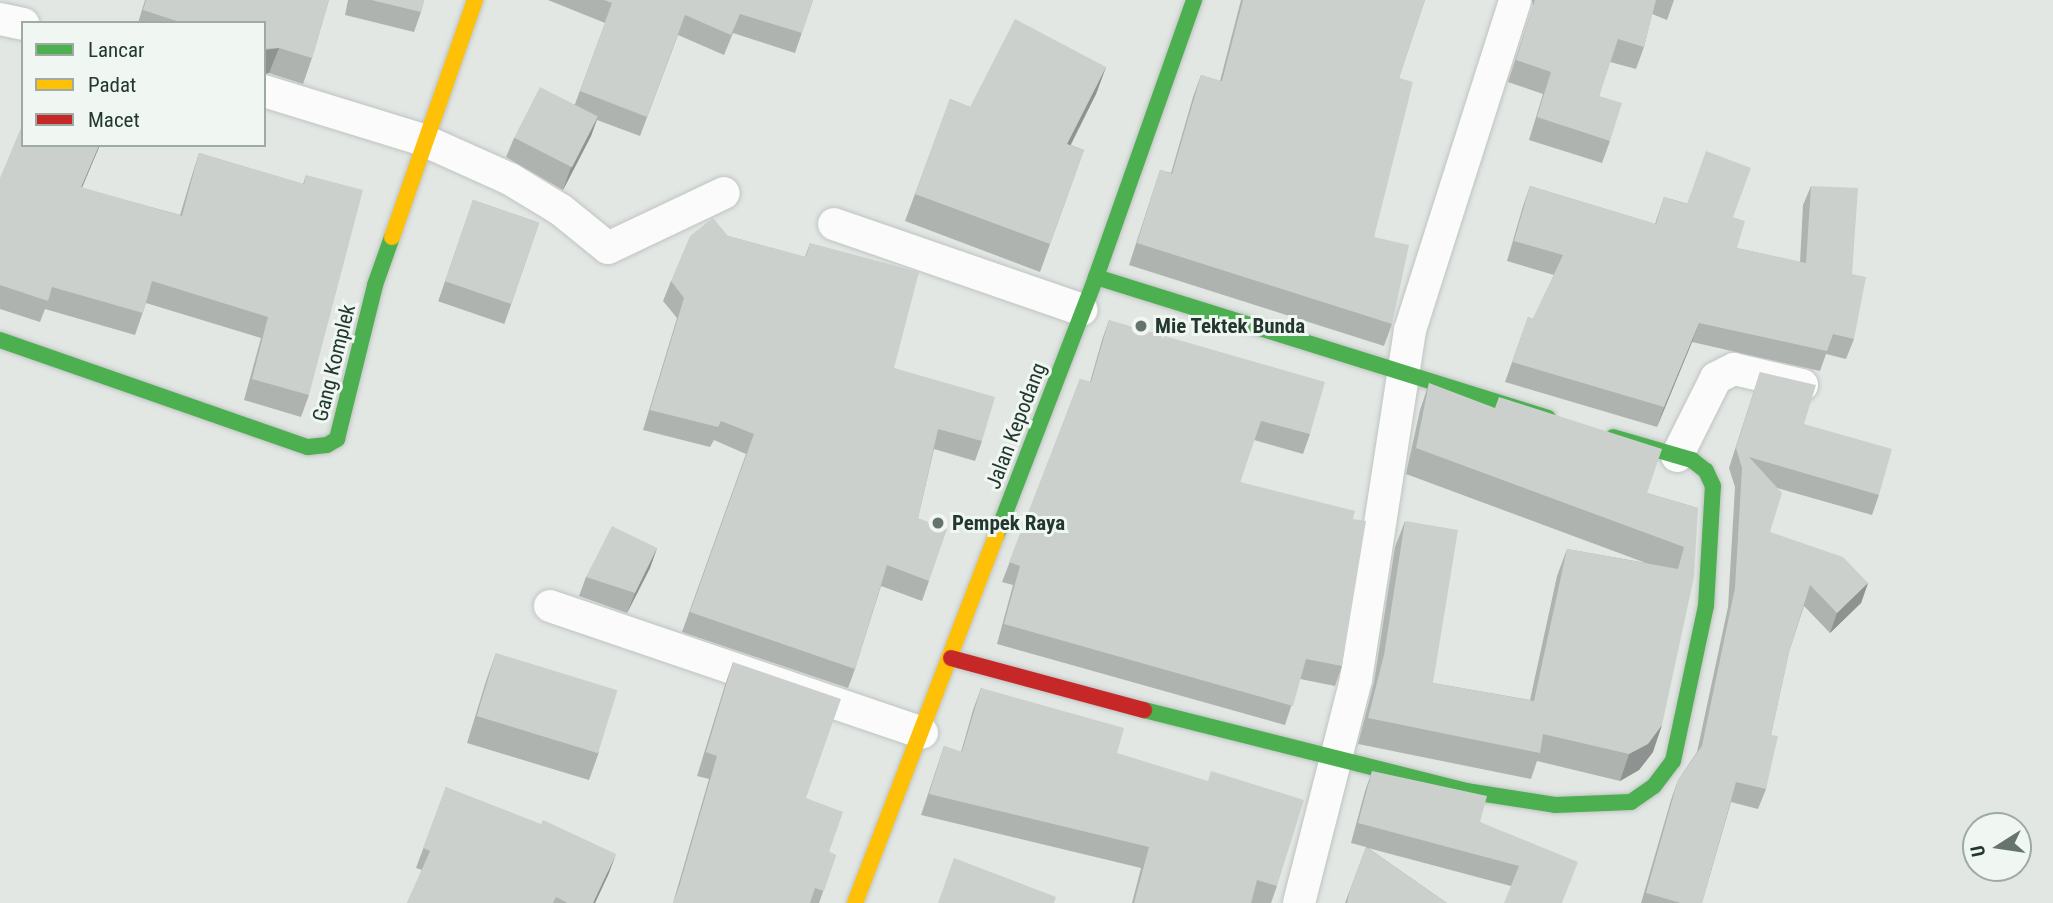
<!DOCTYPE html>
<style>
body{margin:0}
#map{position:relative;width:2053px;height:903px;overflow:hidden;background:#e2e7e4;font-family:"Roboto Condensed",sans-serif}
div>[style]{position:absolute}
.roads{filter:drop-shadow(0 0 2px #bfc4c1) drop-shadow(0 0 2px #bfc4c1)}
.street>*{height:32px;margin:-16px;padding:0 16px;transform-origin:16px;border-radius:16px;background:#fbfbfb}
.fast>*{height:16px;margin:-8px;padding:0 8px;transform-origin:8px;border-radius:8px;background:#4caf50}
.slow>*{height:16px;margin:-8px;padding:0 8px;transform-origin:8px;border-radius:8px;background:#ffc107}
.jam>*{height:16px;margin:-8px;padding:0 8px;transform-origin:8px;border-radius:8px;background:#c62828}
.wall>*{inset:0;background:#afb3b0;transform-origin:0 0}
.shaded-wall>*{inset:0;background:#8e9290}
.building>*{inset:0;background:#cbd0cd;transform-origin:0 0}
.dots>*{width:19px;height:19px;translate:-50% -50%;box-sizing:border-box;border:4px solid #f0f6f2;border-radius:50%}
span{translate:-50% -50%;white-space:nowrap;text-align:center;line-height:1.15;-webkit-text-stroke:6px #f0f6f2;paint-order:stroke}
.poi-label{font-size:21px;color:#22382f;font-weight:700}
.left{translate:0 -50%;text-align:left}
.street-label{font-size:21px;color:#22382f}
.legend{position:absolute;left:21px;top:21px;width:245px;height:126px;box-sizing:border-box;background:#f0f6f2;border:2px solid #9eaaa4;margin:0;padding:9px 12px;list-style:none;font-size:21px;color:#22382f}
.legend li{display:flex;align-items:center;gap:14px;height:35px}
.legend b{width:35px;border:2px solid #9eaaa4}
.north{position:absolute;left:1962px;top:812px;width:70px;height:70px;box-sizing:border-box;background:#f0f6f2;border:2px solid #9eaaa4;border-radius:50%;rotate:258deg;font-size:19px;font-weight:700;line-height:28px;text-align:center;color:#22382f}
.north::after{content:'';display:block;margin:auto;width:24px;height:32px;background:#65756e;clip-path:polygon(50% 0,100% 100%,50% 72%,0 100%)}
</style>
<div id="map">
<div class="roads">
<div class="street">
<div style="left:0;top:19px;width:24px;rotate:12deg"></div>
<div style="left:264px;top:91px;width:166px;rotate:17.1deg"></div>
<div style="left:423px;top:140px;width:95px;rotate:24.1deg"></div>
<div style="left:510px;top:179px;width:60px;rotate:31.3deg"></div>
<div style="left:561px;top:210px;width:60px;rotate:39deg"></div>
<div style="left:608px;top:248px;width:128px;rotate:-25.4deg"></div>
<div style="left:834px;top:224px;width:262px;rotate:19.1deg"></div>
<div style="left:1677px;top:456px;width:87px;rotate:-63.4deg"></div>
<div style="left:1716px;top:378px;width:20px;rotate:-27deg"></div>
<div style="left:1734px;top:369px;width:70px;rotate:13.2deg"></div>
<div style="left:550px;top:606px;width:393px;rotate:18.8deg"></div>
<div style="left:1299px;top:903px;width:231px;rotate:-75.7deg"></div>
<div style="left:1356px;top:679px;width:353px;rotate:-81.2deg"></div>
<div style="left:1410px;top:330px;width:346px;rotate:-72.3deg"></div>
</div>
<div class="fast">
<div style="left:1096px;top:277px;width:473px;rotate:17.3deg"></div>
<div style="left:0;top:340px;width:326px;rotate:19.2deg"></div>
<div style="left:308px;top:447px;width:19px;rotate:-6deg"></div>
<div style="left:327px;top:445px;width:12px;rotate:-31deg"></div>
<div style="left:337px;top:439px;width:159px;rotate:-76.1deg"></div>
<div style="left:375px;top:285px;width:51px;rotate:-70.5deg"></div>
<div style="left:997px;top:534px;width:275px;rotate:-68.9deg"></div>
<div style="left:1096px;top:277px;width:294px;rotate:-70.5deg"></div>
<div style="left:1144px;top:710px;width:332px;rotate:14.1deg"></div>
<div style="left:1466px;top:791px;width:90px;rotate:8.9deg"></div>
<div style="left:1555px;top:805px;width:76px;rotate:-2.3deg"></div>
<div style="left:1631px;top:802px;width:28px;rotate:-35deg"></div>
<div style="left:1654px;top:786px;width:31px;rotate:-53deg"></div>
<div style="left:1673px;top:761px;width:158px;rotate:-78deg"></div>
<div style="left:1706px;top:606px;width:120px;rotate:-86.7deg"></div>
<div style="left:1713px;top:486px;width:17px;rotate:-115deg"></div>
<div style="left:1706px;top:471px;width:18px;rotate:-142deg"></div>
<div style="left:1692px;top:460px;width:82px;rotate:-163.8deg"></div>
</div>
<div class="slow">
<div style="left:392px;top:237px;width:251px;rotate:-70.7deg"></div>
<div style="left:855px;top:903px;width:395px;rotate:-69deg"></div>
</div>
<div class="jam">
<div style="left:951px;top:658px;width:200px;rotate:15.1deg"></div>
</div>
</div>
<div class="wall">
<div style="clip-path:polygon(145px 0,329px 0,312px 58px,303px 84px,269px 73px,264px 74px,264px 23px,138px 23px)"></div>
<div style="clip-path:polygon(348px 0,424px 0,421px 12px,414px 32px,345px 15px)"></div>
<div style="clip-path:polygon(548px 0,813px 0,795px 53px,733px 33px,724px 55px,678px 35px,640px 136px,597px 120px,591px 136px,563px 190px,506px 157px,514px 138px,575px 104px,605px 23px)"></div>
<div style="clip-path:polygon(1241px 0,1425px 0,1399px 78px,1374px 237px,1392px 324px,1384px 346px,1129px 265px,1160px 170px,1171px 173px,1193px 97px,1201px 75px,1220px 81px)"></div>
<div style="clip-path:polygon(1532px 0,1674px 0,1667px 20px,1652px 14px,1644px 47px,1636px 69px,1610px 62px,1599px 96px,1610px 141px,1602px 163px,1529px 140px,1543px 94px,1508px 82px,1533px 6px)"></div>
<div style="clip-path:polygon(1106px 67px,1096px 94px,1071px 145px,1084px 150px,1040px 272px,905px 221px,950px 99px,970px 107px)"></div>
<div style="clip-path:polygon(199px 153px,303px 184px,306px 175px,309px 395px,301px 417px,244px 400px,261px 338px,146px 303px,135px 335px,45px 309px,40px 322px,0 309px,0 178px,82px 188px,180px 215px,192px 175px)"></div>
<div style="clip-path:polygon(1530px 186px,1655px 224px,1664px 197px,1733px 217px,1737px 248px,1800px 262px,1803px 205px,1811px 186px,1852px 274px,1854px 339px,1846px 359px,1826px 354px,1820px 371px,1692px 342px,1657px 427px,1505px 382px,1528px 317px,1533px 319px,1554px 275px,1507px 261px,1523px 206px)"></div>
<div style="left:473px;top:200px;width:70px;height:107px;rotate:19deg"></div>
<div style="clip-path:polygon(728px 236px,805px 257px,810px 243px,894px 368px,982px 441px,975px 461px,934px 449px,918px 518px,929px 581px,922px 601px,881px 586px,855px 669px,848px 688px,682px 632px,746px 454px,714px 440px,710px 447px,643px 430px,677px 318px,663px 301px,671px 281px)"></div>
<div style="clip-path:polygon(1109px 320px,1310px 434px,1303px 454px,1254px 440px,1240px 482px,1353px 519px,1342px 666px,1335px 686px,1300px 679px,1285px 725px,997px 644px,1013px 585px,1002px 582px,1080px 379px,1090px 382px,1102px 340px)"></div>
<div style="clip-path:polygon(1760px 372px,1804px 424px,1879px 495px,1872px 515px,1777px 488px,1770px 532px,1868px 583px,1861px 603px,1830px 633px,1804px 606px,1789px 652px,1771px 735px,1766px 789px,1758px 809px,1731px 802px,1702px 903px,1641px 903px,1671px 800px,1678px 780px,1697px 752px,1728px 607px,1735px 487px,1729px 468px)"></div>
<div style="clip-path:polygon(1429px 383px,1647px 493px,1698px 508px,1653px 752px,1639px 770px,1620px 781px,1537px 761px,1531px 779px,1358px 744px,1374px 682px,1395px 547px,1405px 521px,1433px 683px,1530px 700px,1557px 576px,1567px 549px,1646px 563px,1406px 474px,1420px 410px)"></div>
<div style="clip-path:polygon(657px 548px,650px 568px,627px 613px,579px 596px,586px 577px)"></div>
<div style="clip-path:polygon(496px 653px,599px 752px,589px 780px,467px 743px,486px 681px)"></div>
<div style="clip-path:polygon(733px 662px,806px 798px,829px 852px,836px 855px,819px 903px,673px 903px,709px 779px,697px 776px,725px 685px)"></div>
<div style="clip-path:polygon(981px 688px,1117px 753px,1277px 886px,1271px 903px,1132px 903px,1141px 868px,921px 815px,944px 746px,961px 752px,973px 710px)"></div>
<div style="clip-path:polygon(1372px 771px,1480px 822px,1571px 882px,1511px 886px,1368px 848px,1447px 903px,1345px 903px,1366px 847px,1351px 843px,1365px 791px)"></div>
<div style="clip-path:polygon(446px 787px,609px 873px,595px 903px,407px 903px,422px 870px,416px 868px)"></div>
</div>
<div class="shaded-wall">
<div style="clip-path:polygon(279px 48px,269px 73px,264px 74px,265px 50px)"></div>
<div style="clip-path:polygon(1106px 67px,1096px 94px,1057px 171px,1067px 144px)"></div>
<div style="clip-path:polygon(598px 116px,591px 136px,563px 190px,570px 170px)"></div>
<div style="clip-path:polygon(99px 145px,100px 145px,73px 209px,81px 187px)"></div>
<div style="clip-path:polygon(1699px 323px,1692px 342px,1657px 427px,1664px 407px)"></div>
<div style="clip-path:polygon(657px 548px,650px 568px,627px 613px,635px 593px)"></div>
<div style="clip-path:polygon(1868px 583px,1861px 603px,1830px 633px,1837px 613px)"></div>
<div style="clip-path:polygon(1662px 725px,1653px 752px,1639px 770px,1620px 781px,1629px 754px)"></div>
<div style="clip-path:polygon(616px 854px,609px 873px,595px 903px,593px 903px)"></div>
</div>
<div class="building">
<div style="clip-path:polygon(146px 0,329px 0,312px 58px,279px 48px,264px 49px,264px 23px,183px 23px,143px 10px)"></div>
<div style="clip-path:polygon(371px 0,424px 0,421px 12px)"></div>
<div style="clip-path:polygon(604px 0,813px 0,802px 33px,740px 14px,731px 35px,685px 15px,647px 117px,580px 91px,612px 3px)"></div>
<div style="clip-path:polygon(1243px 0,1425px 0,1399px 78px,1413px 82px,1374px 237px,1409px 245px,1392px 324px,1137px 243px,1160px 170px,1172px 174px,1201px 75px,1222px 81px)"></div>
<div style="clip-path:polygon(1535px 0,1656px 0,1644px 47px,1618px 39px,1599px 96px,1622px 103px,1610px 141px,1537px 117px,1551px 72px,1516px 60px)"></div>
<div style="clip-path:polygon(1015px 19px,1106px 67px,1067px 144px,1084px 150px,1050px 244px,915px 194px,950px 99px,970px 107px)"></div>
<div style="left:540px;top:87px;width:65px;height:57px;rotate:27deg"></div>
<div style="clip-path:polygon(23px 123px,23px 145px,99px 145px,81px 187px,182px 216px,199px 153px,304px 184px,306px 175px,363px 190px,309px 395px,252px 379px,268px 317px,152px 281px,143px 313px,52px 287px,48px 301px,0 285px,0 178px)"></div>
<div style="clip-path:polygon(1706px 151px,1751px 168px,1733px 217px,1745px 221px,1737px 248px,1806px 263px,1811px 186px,1858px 188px,1852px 274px,1866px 277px,1854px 339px,1833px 334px,1827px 351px,1699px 323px,1664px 407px,1512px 362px,1528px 317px,1533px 319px,1563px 255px,1514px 241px,1530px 186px,1656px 224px,1664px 197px,1687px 204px)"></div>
<div style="left:473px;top:200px;width:70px;height:86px;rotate:19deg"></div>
<div style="clip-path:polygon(713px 218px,728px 236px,806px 257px,810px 243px,919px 272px,894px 368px,995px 397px,982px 441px,938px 429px,918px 518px,947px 529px,929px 581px,887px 565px,855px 669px,690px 612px,754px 434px,721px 421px,718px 427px,650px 410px,684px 298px,671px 281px,690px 236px)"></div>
<div style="clip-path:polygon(1109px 320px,1325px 382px,1310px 434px,1261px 421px,1240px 482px,1355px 511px,1353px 519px,1366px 521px,1342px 666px,1306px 659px,1293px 706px,1004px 624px,1020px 566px,1009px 562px,1080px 379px,1091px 382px)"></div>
<div style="clip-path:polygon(1760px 372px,1816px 385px,1804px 424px,1892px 449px,1879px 495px,1749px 457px,1782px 493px,1770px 532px,1843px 557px,1868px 583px,1837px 613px,1810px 585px,1789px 652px,1771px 735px,1778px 736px,1766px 789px,1736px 782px,1702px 903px,1681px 903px,1646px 893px,1678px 780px,1702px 746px,1735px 588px,1742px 468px,1736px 448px)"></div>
<div style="clip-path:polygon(1429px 383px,1495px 408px,1499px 397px,1662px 449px,1647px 493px,1698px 508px,1694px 577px,1662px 725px,1648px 744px,1629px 754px,1543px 734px,1540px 753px,1368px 718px,1384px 655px,1405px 521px,1458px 530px,1433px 683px,1534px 701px,1567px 549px,1678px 569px,1684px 547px,1416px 448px)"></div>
<div style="clip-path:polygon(612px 526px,657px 548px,635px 593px,586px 577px)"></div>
<div style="left:496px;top:653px;width:127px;height:66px;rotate:17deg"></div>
<div style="clip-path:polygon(733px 662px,841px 699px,806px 798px,843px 812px,829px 852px,836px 855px,824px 891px,815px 888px,810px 903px,673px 903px,679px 887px,717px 756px,706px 752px)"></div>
<div style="clip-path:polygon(981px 688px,1124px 728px,1117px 753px,1208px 781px,1211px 771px,1304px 800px,1277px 886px,1257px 880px,1251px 903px,1134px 903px,1149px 847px,929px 794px,944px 746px,962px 752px)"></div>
<div style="clip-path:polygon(1372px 771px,1487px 796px,1480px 822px,1578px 862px,1562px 903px,1504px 903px,1519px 866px,1358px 823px)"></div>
<div style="clip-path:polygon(446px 787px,541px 824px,543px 820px,616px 854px,593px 903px,568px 903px,556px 897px,553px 903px,407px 903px,430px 851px,423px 848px)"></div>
<div style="clip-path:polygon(1366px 847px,1447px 903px,1347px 903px,1350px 890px)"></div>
<div style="clip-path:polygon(954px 858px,1056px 897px,1054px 903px,938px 903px)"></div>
</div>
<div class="dots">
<div style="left:1141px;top:326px;background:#65756e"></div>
<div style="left:938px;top:523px;background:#65756e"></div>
</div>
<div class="poi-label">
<span class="left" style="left:1155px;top:326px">Mie Tektek Bunda</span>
<span class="left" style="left:952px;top:523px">Pempek Raya</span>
</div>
<div class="street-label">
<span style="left:334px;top:363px;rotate:-76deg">Gang Komplek</span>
<span style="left:1016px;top:426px;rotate:-69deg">Jalan Kepodang</span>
</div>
<ul class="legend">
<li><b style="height:9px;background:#4caf50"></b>Lancar</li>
<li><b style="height:9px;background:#ffc107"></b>Padat</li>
<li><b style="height:9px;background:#c62828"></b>Macet</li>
</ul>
<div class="north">U</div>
</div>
